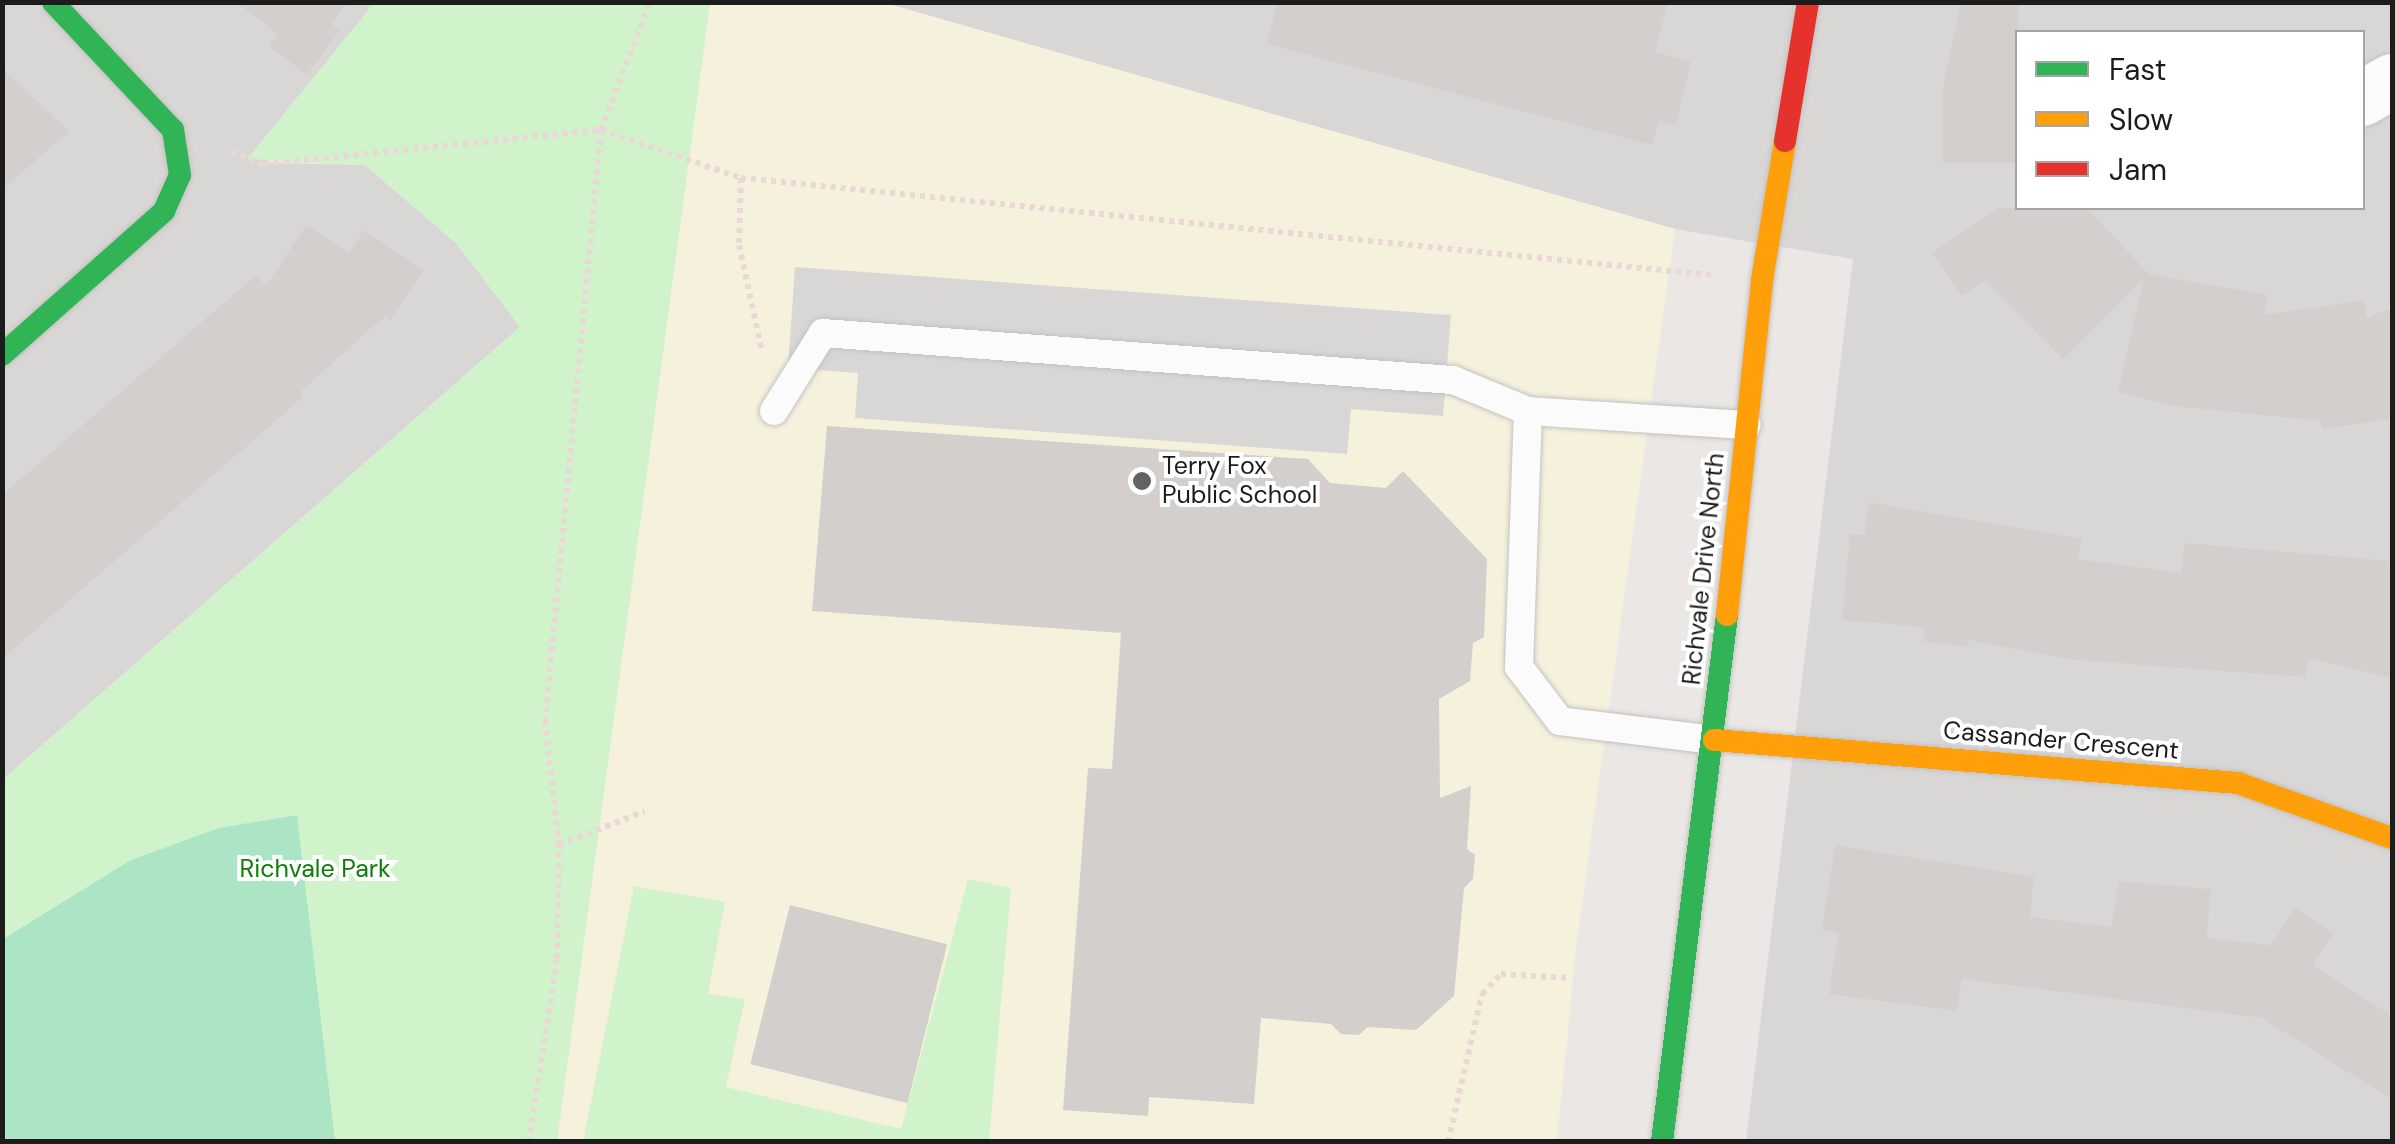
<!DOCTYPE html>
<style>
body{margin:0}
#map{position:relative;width:2395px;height:1144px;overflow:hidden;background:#eae7e4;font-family:"DM Sans",sans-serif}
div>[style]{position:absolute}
.residential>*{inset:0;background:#d9d7d6}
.education>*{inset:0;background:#f6f1dd}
.religious>*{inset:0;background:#d8d7d6}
.park>*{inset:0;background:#d1f3cc}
.pitch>*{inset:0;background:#abe5c5}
.building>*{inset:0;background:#d3cfcc;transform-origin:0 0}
.path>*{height:6px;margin-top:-3px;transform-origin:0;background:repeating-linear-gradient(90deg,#ead7d6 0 5px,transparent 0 10px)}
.roads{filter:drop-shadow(0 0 2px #c3c2c0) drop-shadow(0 0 2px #c3c2c0)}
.lane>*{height:28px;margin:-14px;padding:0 14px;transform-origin:14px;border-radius:14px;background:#fcfbfb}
.street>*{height:55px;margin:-27.5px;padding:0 27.5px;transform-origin:27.5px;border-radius:27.5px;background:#fcfbfb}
.fast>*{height:22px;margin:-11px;padding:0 11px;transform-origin:11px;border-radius:11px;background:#30b455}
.slow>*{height:22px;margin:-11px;padding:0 11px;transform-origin:11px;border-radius:11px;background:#ff9f0a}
.jam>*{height:22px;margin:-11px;padding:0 11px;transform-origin:11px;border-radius:11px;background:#e5322d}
.dots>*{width:28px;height:28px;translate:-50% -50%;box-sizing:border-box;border:5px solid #fff;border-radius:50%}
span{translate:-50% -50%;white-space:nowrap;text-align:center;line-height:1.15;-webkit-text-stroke:8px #fff;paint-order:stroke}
.poi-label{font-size:25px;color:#1c1c1c}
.left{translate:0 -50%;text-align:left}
.street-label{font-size:25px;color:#1c1c1c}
.park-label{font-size:25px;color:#097f04}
.frame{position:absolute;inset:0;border:5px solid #1c1c1c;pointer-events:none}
.legend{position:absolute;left:2015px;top:30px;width:350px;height:180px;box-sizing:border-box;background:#fff;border:2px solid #a4a4a4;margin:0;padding:12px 18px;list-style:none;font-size:30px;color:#1c1c1c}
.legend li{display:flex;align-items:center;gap:20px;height:50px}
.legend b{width:50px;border:2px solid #a4a4a4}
</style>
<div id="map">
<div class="residential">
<div style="clip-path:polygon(3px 3px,382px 3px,265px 163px,365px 165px,457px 244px,520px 327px,3px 780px)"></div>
<div style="clip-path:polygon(evenodd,885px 3px,2392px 3px,2392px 1141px,1746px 1141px,1853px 259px,1675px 229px,885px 3px,2018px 32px,2362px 32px,2362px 208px,2018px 208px,2018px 32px)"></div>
</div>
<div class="education">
<div style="clip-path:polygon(710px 3px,885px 3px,1675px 229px,1577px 940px,1557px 1141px,557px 1142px)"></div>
</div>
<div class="religious">
<div style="clip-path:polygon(795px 267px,1451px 315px,1443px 416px,1351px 409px,1347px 454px,855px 418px,858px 373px,788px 368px)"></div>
</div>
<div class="park">
<div style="clip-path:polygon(374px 3px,710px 3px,557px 1141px,3px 1141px,2px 780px,520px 327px,457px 244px,365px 165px,247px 159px)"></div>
<div style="clip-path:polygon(968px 879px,1011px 888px,989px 1141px,583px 1142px,634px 886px,725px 902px,708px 994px,745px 999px,726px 1087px,901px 1129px)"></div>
</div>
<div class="pitch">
<div style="clip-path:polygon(297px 815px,335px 1141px,3px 1141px,3px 939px,131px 860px,219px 828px)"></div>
</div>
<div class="building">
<div style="clip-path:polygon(236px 2px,348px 2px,332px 24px,340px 30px,307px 75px,269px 46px,278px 34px)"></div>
<div style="clip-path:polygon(1278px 2px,1668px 2px,1655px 52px,1691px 62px,1676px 125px,1659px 121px,1652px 145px,1266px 44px)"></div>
<div style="clip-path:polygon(1961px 2px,2018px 2px,2018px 163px,1943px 163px,1943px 87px)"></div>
<div style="clip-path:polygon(2px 68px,69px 131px,2px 190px)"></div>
<div style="clip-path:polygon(1998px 208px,2087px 208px,2149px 274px,2268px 295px,2265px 315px,2364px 300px,2366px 318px,2392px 308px,2392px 419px,2322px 429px,2321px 421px,2175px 406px,2118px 392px,2144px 278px,2063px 359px,1985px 280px,1962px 296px,1932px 253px)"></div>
<div style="clip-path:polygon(306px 225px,349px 253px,364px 230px,424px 270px,391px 320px,385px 316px,300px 392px,303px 397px,2px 659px,2px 495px,256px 275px,266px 286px)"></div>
<div style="clip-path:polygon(827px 426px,1308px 459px,1330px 483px,1386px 488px,1403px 471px,1487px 559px,1484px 637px,1473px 643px,1470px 681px,1439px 699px,1440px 798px,1471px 786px,1467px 849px,1475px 855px,1473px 879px,1464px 888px,1454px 996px,1416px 1030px,1368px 1027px,1359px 1035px,1341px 1034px,1331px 1024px,1261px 1018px,1254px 1104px,1149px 1097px,1148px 1116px,1063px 1110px,1088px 768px,1112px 769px,1121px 633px,812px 611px)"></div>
<div style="clip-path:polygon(1868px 502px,2082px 539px,2078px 559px,2181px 573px,2185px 543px,2392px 561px,2392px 678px,2308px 658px,2305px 677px,2074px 660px,1968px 640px,1967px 647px,1923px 641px,1925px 627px,1842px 620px,1850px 534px,1865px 535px)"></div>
<div style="clip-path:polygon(1835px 845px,2034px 877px,2030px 917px,2112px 927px,2118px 881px,2211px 889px,2206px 938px,2271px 945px,2295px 908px,2334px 934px,2313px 965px,2392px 1016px,2392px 1100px,2262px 1018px,1962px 979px,1957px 1011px,1829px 994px,1839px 933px,1822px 930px)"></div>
<div style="left:790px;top:905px;width:162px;height:164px;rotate:14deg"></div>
</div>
<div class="path">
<div style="left:231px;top:152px;width:35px;rotate:20deg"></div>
<div style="left:264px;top:164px;width:339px;rotate:-5.8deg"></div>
<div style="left:601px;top:130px;width:148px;rotate:18.9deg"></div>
<div style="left:741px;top:178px;width:975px;rotate:5.71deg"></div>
<div style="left:741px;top:178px;width:67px;rotate:91.7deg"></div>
<div style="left:739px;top:245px;width:108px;rotate:77.8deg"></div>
<div style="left:559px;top:845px;width:92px;rotate:-21.6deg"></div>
<div style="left:529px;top:1142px;width:186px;rotate:-81.3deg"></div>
<div style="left:557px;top:958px;width:113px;rotate:-89deg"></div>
<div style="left:559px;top:845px;width:124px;rotate:-96.5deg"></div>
<div style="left:545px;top:722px;width:595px;rotate:-84.6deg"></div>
<div style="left:601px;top:130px;width:137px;rotate:-69.1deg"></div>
<div style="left:1448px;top:1142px;width:152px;rotate:-77.1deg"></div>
<div style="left:1482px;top:994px;width:28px;rotate:-46deg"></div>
<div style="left:1501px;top:974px;width:66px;rotate:3.5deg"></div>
</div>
<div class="roads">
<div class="lane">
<div style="left:774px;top:411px;width:92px;rotate:-57.9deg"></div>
<div style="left:823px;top:333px;width:632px;rotate:4.27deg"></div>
<div style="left:1453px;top:380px;width:81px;rotate:22.5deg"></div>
<div style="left:1714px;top:740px;width:155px;rotate:-173deg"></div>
<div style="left:1560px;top:721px;width:68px;rotate:-127.2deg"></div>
<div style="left:1519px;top:667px;width:256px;rotate:-88deg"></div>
<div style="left:1528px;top:411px;width:219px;rotate:3.7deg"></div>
</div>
<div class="street">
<div style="left:2362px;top:98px;width:34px;rotate:-30deg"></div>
</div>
<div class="fast">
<div style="left:2px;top:355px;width:217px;rotate:-41.6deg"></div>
<div style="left:164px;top:211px;width:39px;rotate:-66deg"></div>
<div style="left:180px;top:175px;width:46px;rotate:-98.8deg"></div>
<div style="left:173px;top:130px;width:175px;rotate:-133.2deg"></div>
<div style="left:1662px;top:1142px;width:531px;rotate:-82.97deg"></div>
</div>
<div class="slow">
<div style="left:1727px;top:615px;width:337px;rotate:-84deg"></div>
<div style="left:1762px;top:280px;width:141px;rotate:-80.6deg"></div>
<div style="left:1714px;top:740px;width:526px;rotate:4.69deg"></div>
<div style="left:2238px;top:783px;width:164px;rotate:19.7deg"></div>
</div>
<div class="jam">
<div style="left:1785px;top:141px;width:141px;rotate:-80.6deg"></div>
</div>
</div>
<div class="dots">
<div style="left:1142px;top:481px;background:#646362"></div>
</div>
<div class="poi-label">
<span class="left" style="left:1162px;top:481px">Terry Fox<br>Public School</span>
</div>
<div class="street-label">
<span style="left:1704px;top:569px;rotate:-84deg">Richvale Drive North</span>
<span style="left:2061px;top:741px;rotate:5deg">Cassander Crescent</span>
</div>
<div class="park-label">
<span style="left:315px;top:869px">Richvale Park</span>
</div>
<div class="frame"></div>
<ul class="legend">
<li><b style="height:12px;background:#30b455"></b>Fast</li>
<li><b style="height:12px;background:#ff9f0a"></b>Slow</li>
<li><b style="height:12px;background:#e5322d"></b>Jam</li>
</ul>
</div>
